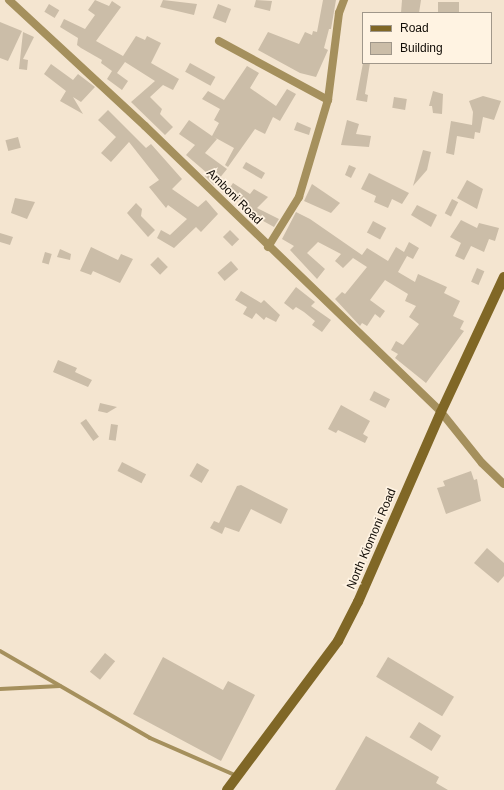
<!DOCTYPE html>
<style>
body{margin:0}
#map{position:relative;width:504px;height:790px;overflow:hidden;background:#f4e5d0;font-family:Arial,sans-serif}
div>[style]{position:absolute}
.building>*{inset:0;background:#cbbda8;transform-origin:0 0}
.lane>*{height:4px;margin:-2px;padding:0 2px;transform-origin:2px;border-radius:2px;background:#a5905d}
.street>*{height:8px;margin:-4px;padding:0 4px;transform-origin:4px;border-radius:4px;background:#a5905d}
.secondary>*{height:10px;margin:-5px;padding:0 5px;transform-origin:5px;border-radius:5px;background:#806726}
span{translate:-50% -50%;white-space:nowrap;text-align:center;line-height:1.15;-webkit-text-stroke:3.5px #fff3e2;paint-order:stroke}
.street-label{font-size:12px;color:#110c06}
.legend{position:absolute;left:362px;top:12px;width:130px;height:52px;box-sizing:border-box;background:#fff3e2;border:1px solid #a0978a;margin:0;padding:5px 7px;list-style:none;font-size:12px;color:#110c06}
.legend li{display:flex;align-items:center;gap:8px;height:20px}
.legend b{width:20px;border:1px solid #a0978a}
</style>
<div id="map">
<div class="building">
<div style="clip-path:polygon(95px 0,109px 6px,112px 1px,121px 7px,96px 41px,123px 56px,136px 36px,145px 40px,147px 36px,161px 43px,151px 63px,179px 79px,173px 90px,163px 85px,150px 97px,162px 109px,160px 114px,173px 127px,165px 135px,131px 102px,155px 81px,125px 62px,117px 73px,128px 81px,122px 90px,107px 79px,112px 71px,101px 63px,102px 60px,81px 48px,77px 45px,78px 38px,60px 27px,64px 19px,85px 29px,95px 15px,88px 10px)"></div>
<div style="clip-path:polygon(163px 0,197px 4px,194px 15px,160px 7px)"></div>
<div style="clip-path:polygon(256px 0,272px 1px,270px 11px,254px 7px)"></div>
<div style="clip-path:polygon(323px 0,336px 0,331px 29px,329px 29px,324px 48px,328px 50px,316px 77px,300px 73px,258px 50px,268px 32px,299px 44px,305px 32px,312px 35px,313px 31px,317px 32px)"></div>
<div style="clip-path:polygon(402px 0,421px 0,419px 13px,401px 13px)"></div>
<div style="left:438px;top:2px;width:21px;height:11px"></div>
<div style="left:49px;top:4px;width:12px;height:9px;rotate:31deg"></div>
<div style="left:218px;top:4px;width:14px;height:15px;rotate:21deg"></div>
<div style="clip-path:polygon(0 22px,22px 31px,8px 61px,0 58px)"></div>
<div style="clip-path:polygon(23px 32px,34px 37px,23px 59px,28px 60px,27px 70px,19px 69px)"></div>
<div style="left:190px;top:63px;width:29px;height:10px;rotate:29deg"></div>
<div style="clip-path:polygon(363px 63px,370px 63px,365px 94px,368px 95px,367px 102px,356px 100px)"></div>
<div style="clip-path:polygon(51px 64px,73px 80px,78px 74px,95px 87px,81px 102px,73px 97px,83px 114px,60px 101px,66px 91px,44px 74px)"></div>
<div style="clip-path:polygon(247px 66px,259px 73px,250px 88px,276px 106px,287px 89px,296px 94px,280px 121px,273px 117px,265px 134px,255px 129px,228px 167px,225px 165px,234px 148px,214px 137px,217px 139px,205px 153px,227px 169px,214px 185px,205px 176px,207px 173px,186px 155px,195px 145px,179px 134px,189px 120px,212px 136px,219px 123px,214px 120px,220px 109px,202px 99px,208px 91px,224px 100px)"></div>
<div style="clip-path:polygon(433px 91px,443px 94px,442px 114px,433px 113px,432px 106px,429px 106px)"></div>
<div style="clip-path:polygon(483px 96px,501px 101px,494px 120px,483px 117px,480px 133px,475px 132px,474px 139px,457px 136px,454px 155px,446px 153px,451px 121px,472px 125px,473px 112px,469px 101px)"></div>
<div style="left:394px;top:97px;width:13px;height:11px;rotate:9deg"></div>
<div style="clip-path:polygon(108px 110px,146px 148px,151px 144px,182px 179px,172px 189px,198px 207px,206px 200px,218px 214px,201px 232px,196px 227px,174px 248px,157px 238px,161px 230px,170px 235px,187px 219px,168px 205px,166px 208px,149px 187px,159px 180px,129px 142px,111px 162px,101px 153px,116px 137px,98px 120px)"></div>
<div style="clip-path:polygon(347px 120px,359px 124px,356px 134px,371px 136px,369px 147px,341px 145px)"></div>
<div style="clip-path:polygon(297px 122px,311px 128px,309px 135px,294px 130px)"></div>
<div style="left:18px;top:137px;width:11px;height:13px;rotate:75deg"></div>
<div style="clip-path:polygon(423px 150px,431px 152px,427px 170px,413px 186px)"></div>
<div style="left:246px;top:162px;width:22px;height:7px;rotate:30deg"></div>
<div style="clip-path:polygon(349px 165px,356px 168px,351px 178px,345px 175px)"></div>
<div style="clip-path:polygon(369px 173px,409px 193px,402px 204px,392px 199px,388px 208px,374px 202px,376px 196px,361px 189px)"></div>
<div style="clip-path:polygon(467px 180px,483px 189px,477px 209px,457px 198px)"></div>
<div style="clip-path:polygon(233px 183px,250px 194px,254px 189px,268px 197px,257px 208px,279px 219px,274px 227px,256px 217px,239px 199px,237px 202px,225px 195px)"></div>
<div style="clip-path:polygon(312px 184px,340px 203px,331px 213px,304px 201px)"></div>
<div style="clip-path:polygon(15px 198px,35px 202px,27px 219px,11px 213px)"></div>
<div style="left:452px;top:199px;width:7px;height:16px;rotate:27deg"></div>
<div style="clip-path:polygon(136px 203px,142px 209px,141px 216px,155px 230px,148px 237px,127px 213px)"></div>
<div style="clip-path:polygon(417px 205px,437px 215px,431px 227px,411px 215px)"></div>
<div style="clip-path:polygon(296px 212px,310px 219px,362px 255px,367px 248px,388px 261px,396px 247px,404px 252px,409px 242px,419px 248px,413px 259px,407px 256px,398px 272px,415px 282px,418px 274px,447px 287px,444px 293px,460px 301px,453px 316px,464px 321px,460px 329px,464px 331px,426px 383px,395px 358px,398px 354px,391px 350px,396px 341px,403px 345px,419px 324px,409px 317px,416px 306px,405px 301px,408px 294px,385px 280px,370px 300px,385px 311px,380px 318px,375px 314px,367px 326px,362px 323px,360px 326px,335px 299px,342px 292px,345px 294px,367px 267px,353px 258px,343px 268px,335px 261px,341px 254px,318px 242px,307px 253px,325px 269px,317px 279px,290px 250px,294px 246px,282px 239px)"></div>
<div style="clip-path:polygon(461px 220px,477px 228px,479px 223px,499px 228px,495px 241px,489px 239px,484px 252px,471px 246px,464px 260px,455px 256px,461px 243px,450px 237px)"></div>
<div style="left:373px;top:221px;width:15px;height:13px;rotate:28deg"></div>
<div style="left:230px;top:230px;width:13px;height:10px;rotate:45deg"></div>
<div style="clip-path:polygon(0 233px,13px 237px,10px 245px,0 242px)"></div>
<div style="clip-path:polygon(91px 247px,118px 260px,121px 254px,133px 259px,120px 283px,93px 271px,91px 275px,80px 271px)"></div>
<div style="clip-path:polygon(60px 249px,71px 254px,70px 260px,57px 257px)"></div>
<div style="left:45px;top:252px;width:7px;height:11px;rotate:16deg"></div>
<div style="left:158px;top:257px;width:14px;height:11px;rotate:45deg"></div>
<div style="left:231px;top:261px;width:11px;height:18px;rotate:49deg"></div>
<div style="left:477px;top:268px;width:8px;height:15px;rotate:23deg"></div>
<div style="clip-path:polygon(296px 287px,315px 302px,311px 306px,331px 320px,322px 332px,312px 325px,315px 321px,304px 312px,296px 307px,293px 310px,284px 303px)"></div>
<div style="clip-path:polygon(241px 291px,261px 303px,264px 300px,280px 315px,276px 322px,266px 317px,264px 320px,256px 313px,252px 319px,243px 314px,247px 307px,235px 300px)"></div>
<div style="clip-path:polygon(58px 360px,77px 368px,75px 372px,92px 380px,88px 387px,53px 372px)"></div>
<div style="left:374px;top:391px;width:18px;height:10px;rotate:27deg"></div>
<div style="clip-path:polygon(100px 403px,117px 407px,107px 413px,98px 411px)"></div>
<div style="clip-path:polygon(341px 405px,370px 421px,363px 434px,368px 437px,365px 443px,338px 430px,336px 433px,328px 429px)"></div>
<div style="left:86px;top:419px;width:22px;height:7px;rotate:54deg"></div>
<div style="left:111px;top:424px;width:7px;height:16px;rotate:8deg"></div>
<div style="left:122px;top:462px;width:27px;height:10px;rotate:27deg"></div>
<div style="left:197px;top:463px;width:14px;height:15px;rotate:30deg"></div>
<div style="clip-path:polygon(471px 471px,474px 480px,477px 479px,481px 501px,446px 514px,437px 488px,445px 486px,443px 481px)"></div>
<div style="clip-path:polygon(241px 485px,288px 509px,281px 524px,251px 509px,239px 532px,225px 527px,222px 534px,210px 528px,214px 521px,219px 523px,237px 486px)"></div>
<div style="clip-path:polygon(487px 548px,504px 563px,504px 576px,498px 583px,474px 563px)"></div>
<div style="left:105px;top:653px;width:13px;height:24px;rotate:39deg"></div>
<div style="clip-path:polygon(163px 657px,223px 690px,228px 681px,255px 695px,221px 761px,133px 714px)"></div>
<div style="left:388px;top:657px;width:77px;height:23px;rotate:31deg"></div>
<div style="left:419px;top:722px;width:26px;height:18px;rotate:32deg"></div>
<div style="clip-path:polygon(366px 736px,439px 777px,436px 783px,448px 790px,335px 790px)"></div>
</div>
<div class="lane">
<div style="left:0;top:651px;width:173px;rotate:30.1deg"></div>
<div style="left:150px;top:738px;width:95px;rotate:23.6deg"></div>
<div style="left:0;top:689px;width:60px;rotate:-2.9deg"></div>
</div>
<div class="street">
<div style="left:9px;top:0;width:185px;rotate:42.8deg"></div>
<div style="left:145px;top:126px;width:412px;rotate:44deg"></div>
<div style="left:441px;top:412px;width:65px;rotate:51.2deg"></div>
<div style="left:482px;top:463px;width:30px;rotate:44deg"></div>
<div style="left:219px;top:41px;width:124px;rotate:28.4deg"></div>
<div style="left:268px;top:247px;width:59px;rotate:-58.2deg"></div>
<div style="left:299px;top:197px;width:101px;rotate:-73.4deg"></div>
<div style="left:328px;top:100px;width:88px;rotate:-82.8deg"></div>
<div style="left:339px;top:13px;width:14px;rotate:-69deg"></div>
</div>
<div class="secondary">
<div style="left:227px;top:790px;width:186px;rotate:-53.3deg"></div>
<div style="left:338px;top:641px;width:44px;rotate:-62.9deg"></div>
<div style="left:358px;top:602px;width:207px;rotate:-66.4deg"></div>
<div style="left:441px;top:412px;width:149px;rotate:-65deg"></div>
</div>
<div class="street-label">
<span style="left:234px;top:197px;rotate:45deg">Amboni Road</span>
<span style="left:372px;top:539px;rotate:-67deg">North Kiomoni Road</span>
</div>
<ul class="legend">
<li><b style="height:5px;background:#806726"></b>Road</li>
<li><b style="height:11px;background:#cbbda8"></b>Building</li>
</ul>
</div>
